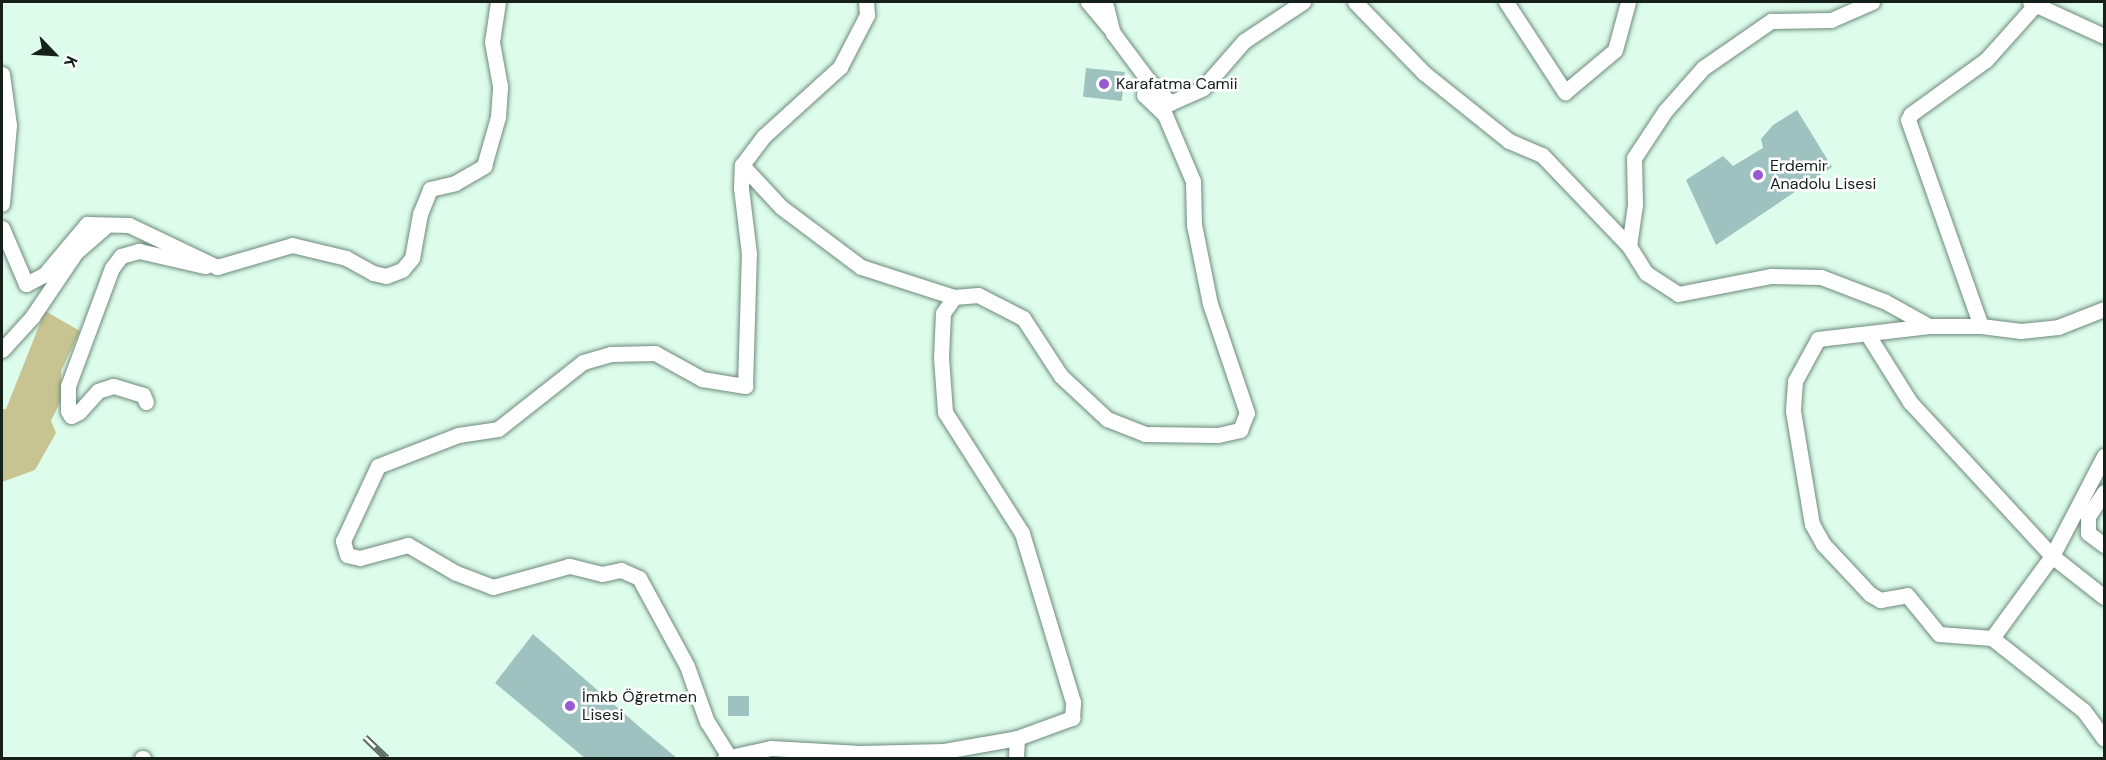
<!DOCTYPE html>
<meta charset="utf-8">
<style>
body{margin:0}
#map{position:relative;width:2106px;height:760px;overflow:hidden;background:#ddfceb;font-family:"DM Sans",sans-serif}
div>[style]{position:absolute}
.green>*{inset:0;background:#c7c492}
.building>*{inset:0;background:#9ec2bf;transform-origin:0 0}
.roads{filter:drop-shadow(0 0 2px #6d897a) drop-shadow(0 0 2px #6d897a)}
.minor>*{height:15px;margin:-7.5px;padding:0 7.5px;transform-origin:7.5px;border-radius:7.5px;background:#fff}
.rail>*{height:7px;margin-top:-3.5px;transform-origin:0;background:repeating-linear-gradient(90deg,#fff 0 14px,#5a6c63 0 28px);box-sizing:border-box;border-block:2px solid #5a6c63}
.dots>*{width:16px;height:16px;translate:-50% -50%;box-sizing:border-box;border:3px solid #fff;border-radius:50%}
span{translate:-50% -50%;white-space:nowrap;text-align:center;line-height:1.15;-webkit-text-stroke:5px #fff;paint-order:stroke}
.poi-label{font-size:16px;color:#15201b}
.left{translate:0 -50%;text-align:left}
.frame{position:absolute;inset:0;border:3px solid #15201b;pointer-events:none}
.north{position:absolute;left:24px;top:24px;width:60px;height:60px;-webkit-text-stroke:4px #fff;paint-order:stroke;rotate:115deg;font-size:16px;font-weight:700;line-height:24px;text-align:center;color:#15201b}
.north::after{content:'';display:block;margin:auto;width:21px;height:27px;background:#15201b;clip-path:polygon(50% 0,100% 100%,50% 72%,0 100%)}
</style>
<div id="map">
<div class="green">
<div style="clip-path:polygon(45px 311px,80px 331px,61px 371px,61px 400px,51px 421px,56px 433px,35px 470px,2px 482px,2px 409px,6px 409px)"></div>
</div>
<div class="building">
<div style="left:1086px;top:68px;width:39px;height:29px;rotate:6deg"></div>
<div style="clip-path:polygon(1797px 110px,1832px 167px,1716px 245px,1686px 180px,1723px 156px,1733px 166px,1763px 148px,1761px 139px,1773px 125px)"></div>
<div style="clip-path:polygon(533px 634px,642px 729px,678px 759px,586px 759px,495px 683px)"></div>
<div style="left:728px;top:696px;width:21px;height:20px"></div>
</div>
<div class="roads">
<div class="minor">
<div style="left:1088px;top:2px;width:34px;rotate:50deg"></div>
<div style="left:1105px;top:2px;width:32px;rotate:76deg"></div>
<div style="left:1113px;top:33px;width:59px;rotate:53.3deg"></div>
<div style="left:1148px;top:80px;width:32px;rotate:46deg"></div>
<div style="left:1170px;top:103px;width:36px;rotate:-24deg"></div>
<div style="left:1203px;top:88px;width:62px;rotate:-48.9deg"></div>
<div style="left:1244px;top:41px;width:71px;rotate:-33.5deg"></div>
<div style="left:1355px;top:2px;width:99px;rotate:45.8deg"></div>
<div style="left:1424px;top:73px;width:109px;rotate:38.7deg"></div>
<div style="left:1509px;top:141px;width:36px;rotate:23deg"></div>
<div style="left:1542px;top:155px;width:126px;rotate:46.3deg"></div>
<div style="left:1629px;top:246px;width:32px;rotate:58deg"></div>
<div style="left:1646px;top:273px;width:38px;rotate:33deg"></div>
<div style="left:1678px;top:294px;width:95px;rotate:-11deg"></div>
<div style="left:1771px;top:276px;width:50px;rotate:1.1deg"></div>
<div style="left:1821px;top:277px;width:67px;rotate:20.9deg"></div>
<div style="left:1884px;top:301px;width:51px;rotate:29.1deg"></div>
<div style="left:1929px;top:326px;width:52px"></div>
<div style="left:1981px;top:326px;width:40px;rotate:7.1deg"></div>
<div style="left:2021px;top:331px;width:37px;rotate:-6deg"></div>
<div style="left:2058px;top:327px;width:49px;rotate:-21.4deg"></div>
<div style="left:1506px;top:2px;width:108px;rotate:56.8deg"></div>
<div style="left:1565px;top:92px;width:65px;rotate:-40deg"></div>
<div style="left:1615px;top:50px;width:50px;rotate:-74.8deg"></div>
<div style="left:2030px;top:2px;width:81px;rotate:24.7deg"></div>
<div style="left:2px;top:74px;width:51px;rotate:82.2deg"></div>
<div style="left:9px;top:125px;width:79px;rotate:95.1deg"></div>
<div style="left:742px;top:165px;width:57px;rotate:47.1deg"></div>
<div style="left:781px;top:207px;width:100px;rotate:36.9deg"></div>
<div style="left:861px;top:267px;width:98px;rotate:17.9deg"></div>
<div style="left:2px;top:228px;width:61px;rotate:66.8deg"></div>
<div style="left:26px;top:284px;width:20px;rotate:-27deg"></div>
<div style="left:44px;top:275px;width:67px;rotate:-49.9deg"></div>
<div style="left:87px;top:224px;width:42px;rotate:1.4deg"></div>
<div style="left:129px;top:225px;width:98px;rotate:25.5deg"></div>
<div style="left:217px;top:267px;width:78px;rotate:-16.3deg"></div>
<div style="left:292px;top:245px;width:56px;rotate:13.5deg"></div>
<div style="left:346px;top:258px;width:31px;rotate:29deg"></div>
<div style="left:373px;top:273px;width:13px;rotate:13deg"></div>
<div style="left:386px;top:276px;width:17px;rotate:-21deg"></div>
<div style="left:402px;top:270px;width:16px;rotate:-50deg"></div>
<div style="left:412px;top:258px;width:45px;rotate:-79.7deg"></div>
<div style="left:420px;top:214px;width:27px;rotate:-68deg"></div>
<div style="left:430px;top:189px;width:26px;rotate:-13deg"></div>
<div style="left:455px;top:183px;width:34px;rotate:-30deg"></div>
<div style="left:484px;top:166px;width:51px;rotate:-74.1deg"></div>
<div style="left:498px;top:117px;width:31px;rotate:-86deg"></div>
<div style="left:500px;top:86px;width:45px;rotate:-100.3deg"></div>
<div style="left:492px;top:42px;width:40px;rotate:-81.5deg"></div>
<div style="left:1629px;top:246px;width:41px;rotate:-81.7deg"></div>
<div style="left:1635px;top:205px;width:47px;rotate:-91.2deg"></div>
<div style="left:1634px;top:158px;width:56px;rotate:-56.6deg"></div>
<div style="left:1665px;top:111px;width:57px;rotate:-48.5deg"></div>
<div style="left:1703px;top:68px;width:83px;rotate:-34.7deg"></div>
<div style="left:1771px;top:21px;width:60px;rotate:-1deg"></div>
<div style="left:1831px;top:20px;width:45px;rotate:-23.7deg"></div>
<div style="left:1929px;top:326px;width:112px;rotate:173.3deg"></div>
<div style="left:1818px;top:339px;width:48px;rotate:118.7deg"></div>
<div style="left:1795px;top:381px;width:30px;rotate:94deg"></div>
<div style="left:1793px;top:411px;width:115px;rotate:80.5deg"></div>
<div style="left:1812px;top:524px;width:23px;rotate:61deg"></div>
<div style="left:1823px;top:544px;width:69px;rotate:46.8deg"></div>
<div style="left:1870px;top:594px;width:12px;rotate:31deg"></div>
<div style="left:1880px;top:600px;width:27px;rotate:-10deg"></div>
<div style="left:1907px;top:595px;width:50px;rotate:50.6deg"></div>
<div style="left:1939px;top:634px;width:53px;rotate:4.3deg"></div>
<div style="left:1992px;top:638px;width:117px;rotate:38.4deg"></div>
<div style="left:2084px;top:711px;width:34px;rotate:54deg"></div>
<div style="left:1981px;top:326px;width:219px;rotate:-109.5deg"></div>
<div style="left:1908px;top:120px;width:7px;rotate:-63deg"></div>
<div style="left:1911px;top:114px;width:92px;rotate:-35.8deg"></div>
<div style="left:1986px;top:60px;width:74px;rotate:-48.3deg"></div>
<div style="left:1868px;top:335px;width:79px;rotate:57.9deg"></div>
<div style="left:1910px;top:402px;width:209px;rotate:47.3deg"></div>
<div style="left:2052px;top:556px;width:66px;rotate:38.3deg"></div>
<div style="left:2px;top:350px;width:45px;rotate:-47.7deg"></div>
<div style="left:32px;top:317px;width:78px;rotate:-55.9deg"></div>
<div style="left:76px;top:252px;width:38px;rotate:-41deg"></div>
<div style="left:146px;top:402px;width:8px;rotate:-113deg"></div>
<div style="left:143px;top:395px;width:31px;rotate:-163deg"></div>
<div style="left:113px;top:386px;width:16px;rotate:162deg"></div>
<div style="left:98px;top:391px;width:28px;rotate:132deg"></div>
<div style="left:79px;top:412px;width:9px;rotate:153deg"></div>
<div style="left:71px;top:416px;width:6px;rotate:-121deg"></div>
<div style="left:68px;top:411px;width:25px;rotate:-90deg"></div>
<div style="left:68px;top:386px;width:126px;rotate:-69.6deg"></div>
<div style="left:112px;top:268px;width:15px;rotate:-53deg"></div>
<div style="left:121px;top:256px;width:19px;rotate:-16deg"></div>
<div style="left:139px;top:251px;width:68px;rotate:12.8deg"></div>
<div style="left:2104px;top:492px;width:30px;rotate:123deg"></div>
<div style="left:2088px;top:517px;width:16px;rotate:90deg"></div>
<div style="left:2088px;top:533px;width:20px;rotate:37deg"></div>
<div style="left:1992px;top:638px;width:102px;rotate:-53.8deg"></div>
<div style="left:2052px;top:556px;width:113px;rotate:-62.5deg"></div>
<div style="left:1017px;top:738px;width:59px;rotate:-20deg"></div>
<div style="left:1072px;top:718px;width:16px;rotate:-86deg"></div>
<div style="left:1073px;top:702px;width:177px;rotate:-106.8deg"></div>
<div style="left:1022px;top:533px;width:143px;rotate:-122.5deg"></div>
<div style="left:945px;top:412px;width:54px;rotate:-94.2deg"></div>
<div style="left:941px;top:358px;width:45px;rotate:-87.5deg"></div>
<div style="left:943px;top:313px;width:19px;rotate:-55deg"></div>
<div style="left:954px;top:297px;width:24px;rotate:-5deg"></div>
<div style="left:978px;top:295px;width:51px;rotate:27.1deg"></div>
<div style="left:1023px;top:318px;width:69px;rotate:56.8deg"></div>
<div style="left:1061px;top:376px;width:63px;rotate:43.1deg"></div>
<div style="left:1107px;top:419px;width:41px;rotate:21.5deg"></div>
<div style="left:1145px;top:434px;width:73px;rotate:0.8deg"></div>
<div style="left:1218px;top:435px;width:23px;rotate:-13deg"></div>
<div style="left:1240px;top:430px;width:18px;rotate:-68deg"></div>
<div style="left:1247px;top:413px;width:115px;rotate:-108.7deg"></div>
<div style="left:1210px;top:304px;width:81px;rotate:-101.4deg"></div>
<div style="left:1194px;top:225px;width:44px;rotate:-91.3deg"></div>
<div style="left:1193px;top:181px;width:72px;rotate:-113deg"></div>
<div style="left:1165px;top:115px;width:29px;rotate:-136deg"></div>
<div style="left:1144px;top:95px;width:16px;rotate:-75deg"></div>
<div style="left:728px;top:755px;width:39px;rotate:-122deg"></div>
<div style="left:707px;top:722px;width:59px;rotate:-109.7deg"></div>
<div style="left:687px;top:666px;width:100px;rotate:-118.6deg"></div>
<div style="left:639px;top:578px;width:20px;rotate:-156deg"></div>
<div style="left:621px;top:570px;width:19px;rotate:168deg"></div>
<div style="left:602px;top:574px;width:34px;rotate:-166deg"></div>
<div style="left:569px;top:566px;width:79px;rotate:164.6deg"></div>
<div style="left:493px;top:587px;width:40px;rotate:-159deg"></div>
<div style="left:456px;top:573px;width:56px;rotate:-149.7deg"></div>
<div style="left:408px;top:545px;width:50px;rotate:164.8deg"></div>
<div style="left:360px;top:558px;width:13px;rotate:-167deg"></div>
<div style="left:347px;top:555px;width:15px;rotate:-106deg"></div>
<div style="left:343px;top:541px;width:83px;rotate:-65deg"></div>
<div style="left:378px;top:466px;width:86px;rotate:-21.2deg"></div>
<div style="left:458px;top:435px;width:40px;rotate:-8.5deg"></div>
<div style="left:498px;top:429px;width:108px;rotate:-38.2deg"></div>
<div style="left:583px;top:362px;width:29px;rotate:-16deg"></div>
<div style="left:611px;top:354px;width:44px;rotate:-1.3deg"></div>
<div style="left:655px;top:353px;width:54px;rotate:29deg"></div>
<div style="left:702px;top:379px;width:44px;rotate:9.2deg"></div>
<div style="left:745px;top:386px;width:132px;rotate:-88.3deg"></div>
<div style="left:749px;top:254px;width:66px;rotate:-96.9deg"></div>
<div style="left:741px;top:188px;width:23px;rotate:-88deg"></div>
<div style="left:742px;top:165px;width:36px;rotate:-53deg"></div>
<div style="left:764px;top:136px;width:103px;rotate:-42.2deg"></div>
<div style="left:840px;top:67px;width:59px;rotate:-62.6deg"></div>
<div style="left:867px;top:15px;width:13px;rotate:-94deg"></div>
<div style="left:142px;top:758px;width:1px"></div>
<div style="left:725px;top:758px;width:47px;rotate:-12.3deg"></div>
<div style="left:771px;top:748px;width:89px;rotate:3.2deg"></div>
<div style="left:860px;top:753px;width:84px;rotate:-1.4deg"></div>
<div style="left:944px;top:751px;width:74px;rotate:-10.1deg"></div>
<div style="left:1017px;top:738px;width:20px;rotate:93deg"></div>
</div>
</div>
<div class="rail">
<div style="left:365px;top:737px;width:30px;rotate:44deg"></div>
</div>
<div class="dots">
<div style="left:1104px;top:84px;background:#975ad1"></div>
<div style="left:1758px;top:175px;background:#975ad1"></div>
<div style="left:570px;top:706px;background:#975ad1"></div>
</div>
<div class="poi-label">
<span class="left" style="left:1116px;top:84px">Karafatma Camii</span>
<span class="left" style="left:1770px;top:175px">Erdemir<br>Anadolu Lisesi</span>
<span class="left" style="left:582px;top:706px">İmkb Öğretmen<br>Lisesi</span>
</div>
<div class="frame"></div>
<div class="north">K</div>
</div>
